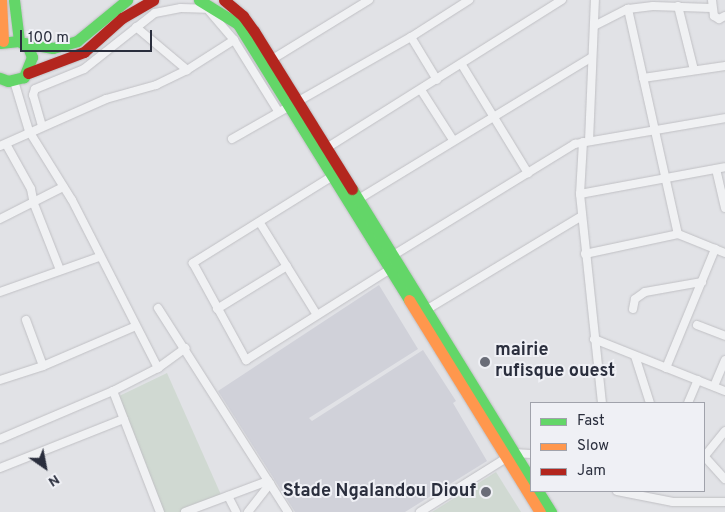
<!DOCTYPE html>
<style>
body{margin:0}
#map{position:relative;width:725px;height:512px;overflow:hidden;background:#e1e2e6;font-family:Overpass,sans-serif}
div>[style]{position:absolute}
.built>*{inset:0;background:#d0d1d9}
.green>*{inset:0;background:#d0d9d2}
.roads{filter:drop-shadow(0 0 1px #c0c0c4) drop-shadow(0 0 1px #c0c0c4)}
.street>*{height:8px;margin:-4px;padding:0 4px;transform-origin:4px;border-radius:4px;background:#f0f1f3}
.fast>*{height:11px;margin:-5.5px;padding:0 5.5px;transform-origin:5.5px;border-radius:5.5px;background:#63d668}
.slow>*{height:11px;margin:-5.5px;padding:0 5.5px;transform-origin:5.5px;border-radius:5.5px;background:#ff974d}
.jam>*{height:11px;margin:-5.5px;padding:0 5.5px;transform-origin:5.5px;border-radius:5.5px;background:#b3261e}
.dots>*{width:14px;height:14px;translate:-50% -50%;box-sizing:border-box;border:2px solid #eff0f5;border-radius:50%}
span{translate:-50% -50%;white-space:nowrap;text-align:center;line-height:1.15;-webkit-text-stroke:4px #eff0f5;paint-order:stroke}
.poi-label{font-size:18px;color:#2a2e3d;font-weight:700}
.left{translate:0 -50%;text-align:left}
.right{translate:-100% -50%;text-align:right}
.legend{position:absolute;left:530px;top:402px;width:175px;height:90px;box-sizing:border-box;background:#eff0f5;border:1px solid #a0a2ab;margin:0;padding:6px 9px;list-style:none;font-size:15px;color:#2a2e3d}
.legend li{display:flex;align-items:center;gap:10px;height:25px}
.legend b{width:25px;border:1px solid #a0a2ab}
.north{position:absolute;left:20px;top:442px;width:50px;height:50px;-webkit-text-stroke:4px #eff0f5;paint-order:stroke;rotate:147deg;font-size:14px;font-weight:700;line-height:20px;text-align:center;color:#2a2e3d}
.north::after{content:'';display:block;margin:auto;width:18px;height:22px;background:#2a2e3d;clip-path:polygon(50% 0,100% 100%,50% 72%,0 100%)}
.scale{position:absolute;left:20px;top:30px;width:132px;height:22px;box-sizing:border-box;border:2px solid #2a2e3d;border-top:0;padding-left:6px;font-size:15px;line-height:18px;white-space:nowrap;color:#2a2e3d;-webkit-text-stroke:4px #eff0f5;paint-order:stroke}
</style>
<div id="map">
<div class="built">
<div style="clip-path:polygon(379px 285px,418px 349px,309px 418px,312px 421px,423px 350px,456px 401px,453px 403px,487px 461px,405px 512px,295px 512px,218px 391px)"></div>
</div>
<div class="green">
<div style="clip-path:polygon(167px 373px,222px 497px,182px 512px,160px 512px,115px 398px)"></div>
<div style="clip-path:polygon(496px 472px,521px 512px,432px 512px)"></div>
</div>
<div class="roads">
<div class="street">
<div style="left:712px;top:0;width:16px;rotate:83deg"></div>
<div style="left:714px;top:16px;width:6px;rotate:31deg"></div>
<div style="left:719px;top:19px;width:7px;rotate:-27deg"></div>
<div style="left:204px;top:5px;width:46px;rotate:49.4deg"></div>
<div style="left:234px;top:40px;width:84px;rotate:58.2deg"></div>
<div style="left:678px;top:6px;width:66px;rotate:76deg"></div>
<div style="left:628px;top:9px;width:230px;rotate:77.5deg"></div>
<div style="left:596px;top:25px;width:36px;rotate:-27deg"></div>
<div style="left:628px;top:9px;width:25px;rotate:-7deg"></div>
<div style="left:653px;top:6px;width:58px;rotate:2deg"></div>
<div style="left:136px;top:27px;width:67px;rotate:40.1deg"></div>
<div style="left:411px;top:37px;width:50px;rotate:58.8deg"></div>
<div style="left:271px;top:60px;width:115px;rotate:-31.5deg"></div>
<div style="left:462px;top:65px;width:127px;rotate:58.6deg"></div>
<div style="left:643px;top:78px;width:83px;rotate:-8.3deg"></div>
<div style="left:14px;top:81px;width:52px;rotate:73.3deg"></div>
<div style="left:29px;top:131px;width:81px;rotate:58.1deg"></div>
<div style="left:72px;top:200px;width:189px;rotate:62.9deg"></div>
<div style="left:421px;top:90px;width:59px;rotate:57.4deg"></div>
<div style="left:42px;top:126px;width:32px;rotate:-106deg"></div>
<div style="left:33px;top:95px;width:6px;rotate:-72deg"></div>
<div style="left:35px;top:89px;width:53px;rotate:-22.2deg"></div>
<div style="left:84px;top:69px;width:90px;rotate:-38.3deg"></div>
<div style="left:155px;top:13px;width:26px;rotate:-11deg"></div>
<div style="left:181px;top:8px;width:24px;rotate:2deg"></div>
<div style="left:232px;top:139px;width:206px;rotate:-29.7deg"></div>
<div style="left:411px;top:37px;width:69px;rotate:-32.5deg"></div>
<div style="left:589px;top:141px;width:141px;rotate:-87.6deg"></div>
<div style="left:583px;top:142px;width:52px;rotate:93.3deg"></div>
<div style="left:580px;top:194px;width:210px;rotate:84deg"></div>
<div style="left:6px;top:144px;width:51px;rotate:60.9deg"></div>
<div style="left:31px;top:189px;width:15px;rotate:79deg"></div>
<div style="left:34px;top:204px;width:71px;rotate:68.5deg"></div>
<div style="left:0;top:146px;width:116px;rotate:-23.9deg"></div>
<div style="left:106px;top:99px;width:52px;rotate:-15.6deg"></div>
<div style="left:156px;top:85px;width:34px;rotate:-26deg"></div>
<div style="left:187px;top:70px;width:56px;rotate:-32.6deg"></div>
<div style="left:325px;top:149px;width:280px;rotate:-32.2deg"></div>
<div style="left:716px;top:169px;width:40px;rotate:77deg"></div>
<div style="left:331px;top:177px;width:163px;rotate:148.1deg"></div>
<div style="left:193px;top:263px;width:111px;rotate:61.3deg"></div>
<div style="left:246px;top:360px;width:169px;rotate:-32.2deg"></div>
<div style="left:580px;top:194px;width:147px;rotate:-10.5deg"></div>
<div style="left:357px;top:200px;width:274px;rotate:-31.3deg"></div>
<div style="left:0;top:219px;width:71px;rotate:-26.9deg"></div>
<div style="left:260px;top:223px;width:108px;rotate:58.2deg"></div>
<div style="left:585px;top:254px;width:95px;rotate:-12.1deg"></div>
<div style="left:678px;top:234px;width:51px;rotate:22deg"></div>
<div style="left:392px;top:256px;width:215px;rotate:-31.5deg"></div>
<div style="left:575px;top:144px;width:152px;rotate:-9.8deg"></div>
<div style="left:0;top:292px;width:105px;rotate:-19.5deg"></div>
<div style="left:158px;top:308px;width:242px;rotate:57.5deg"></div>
<div style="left:217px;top:309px;width:82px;rotate:-31.6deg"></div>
<div style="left:633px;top:309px;width:10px;rotate:-79deg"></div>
<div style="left:635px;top:299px;width:12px;rotate:-35deg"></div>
<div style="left:645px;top:292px;width:58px;rotate:-10deg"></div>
<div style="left:426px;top:310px;width:182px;rotate:-31.1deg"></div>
<div style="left:26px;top:320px;width:49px;rotate:69.7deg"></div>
<div style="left:697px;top:325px;width:30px;rotate:21deg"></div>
<div style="left:594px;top:339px;width:141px;rotate:21.7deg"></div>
<div style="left:635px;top:356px;width:49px;rotate:72.3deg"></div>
<div style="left:666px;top:368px;width:129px;rotate:-67.6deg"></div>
<div style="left:0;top:380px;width:45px;rotate:-18deg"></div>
<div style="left:43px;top:366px;width:101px;rotate:-23.3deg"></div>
<div style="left:714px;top:386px;width:28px;rotate:-67deg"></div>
<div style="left:113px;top:391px;width:130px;rotate:68.8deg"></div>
<div style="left:688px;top:403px;width:25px;rotate:-67deg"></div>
<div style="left:0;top:439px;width:123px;rotate:-23deg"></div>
<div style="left:113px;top:391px;width:51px;rotate:-27.1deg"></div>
<div style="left:158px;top:368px;width:34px;rotate:-36deg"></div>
<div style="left:704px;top:456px;width:31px;rotate:48deg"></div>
<div style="left:704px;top:457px;width:33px;rotate:-51deg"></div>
<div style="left:0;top:468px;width:133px;rotate:-21.6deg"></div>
<div style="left:617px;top:491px;width:57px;rotate:11.1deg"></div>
<div style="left:673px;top:502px;width:52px"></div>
<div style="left:228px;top:496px;width:18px;rotate:63deg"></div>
<div style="left:185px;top:512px;width:89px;rotate:-20.5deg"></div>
<div style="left:248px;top:512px;width:36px;rotate:-52deg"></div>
<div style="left:420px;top:512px;width:111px;rotate:-32.1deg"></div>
<div style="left:514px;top:453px;width:17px;rotate:3deg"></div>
</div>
<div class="fast">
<div style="left:14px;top:0;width:41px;rotate:83deg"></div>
<div style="left:199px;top:0;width:46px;rotate:31.6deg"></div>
<div style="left:238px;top:24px;width:325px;rotate:58.2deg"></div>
<div style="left:0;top:43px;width:19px;rotate:-6deg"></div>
<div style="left:19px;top:41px;width:11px;rotate:34deg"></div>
<div style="left:28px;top:47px;width:11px;rotate:68deg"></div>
<div style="left:32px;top:57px;width:22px;rotate:112deg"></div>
<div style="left:24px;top:77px;width:16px;rotate:166deg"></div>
<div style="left:8px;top:81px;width:9px;rotate:-159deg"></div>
<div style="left:24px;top:43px;width:29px;rotate:10deg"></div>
<div style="left:53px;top:48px;width:25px;rotate:-16deg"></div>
<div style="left:77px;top:41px;width:65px;rotate:-39.4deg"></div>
<div style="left:352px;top:189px;width:342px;rotate:58.4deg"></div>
<div style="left:538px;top:491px;width:25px;rotate:58deg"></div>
</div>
<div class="slow">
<div style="left:1px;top:0;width:41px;rotate:87.2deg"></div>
<div style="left:409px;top:300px;width:249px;rotate:58.3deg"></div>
</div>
<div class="jam">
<div style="left:224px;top:0;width:25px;rotate:40deg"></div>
<div style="left:243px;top:16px;width:19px;rotate:54deg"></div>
<div style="left:254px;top:31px;width:186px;rotate:58.2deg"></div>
<div style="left:28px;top:73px;width:60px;rotate:-20.6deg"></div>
<div style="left:84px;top:52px;width:51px;rotate:-41.8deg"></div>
<div style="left:122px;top:18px;width:36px;rotate:-30deg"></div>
</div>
</div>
<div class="dots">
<div style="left:485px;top:362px;background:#6a6d78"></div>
<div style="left:486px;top:492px;background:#6a6d78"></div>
</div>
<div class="poi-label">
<span class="left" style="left:495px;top:362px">mairie<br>rufisque ouest</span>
<span class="right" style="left:476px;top:492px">Stade Ngalandou Diouf</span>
</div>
<ul class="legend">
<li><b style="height:6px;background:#63d668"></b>Fast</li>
<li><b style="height:6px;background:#ff974d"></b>Slow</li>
<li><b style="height:6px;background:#b3261e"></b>Jam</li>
</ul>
<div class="north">N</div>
<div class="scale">100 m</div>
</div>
